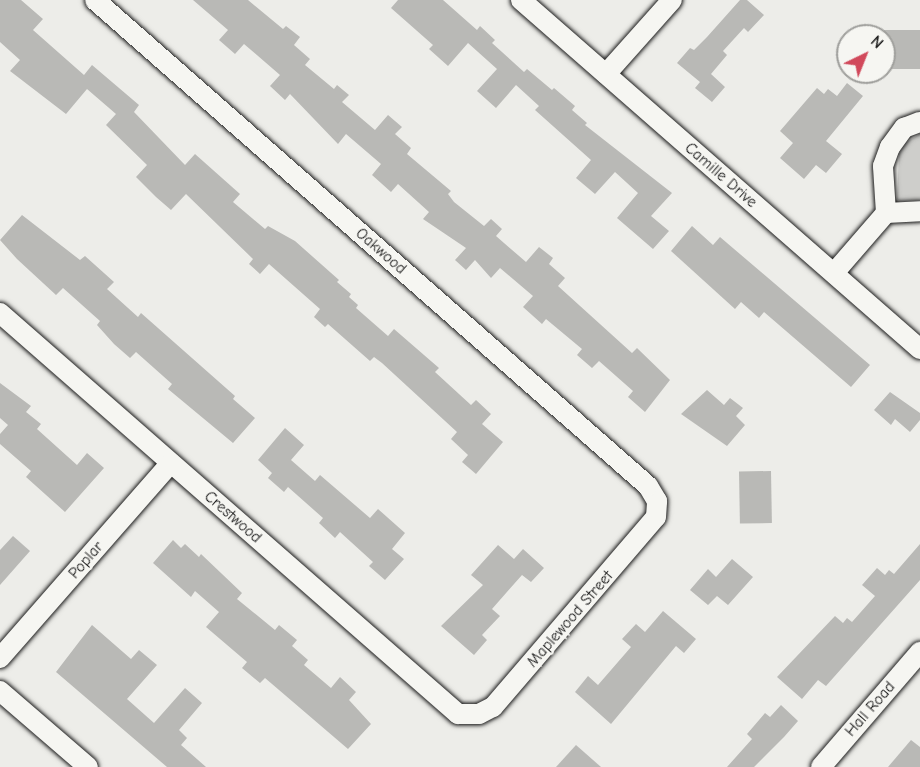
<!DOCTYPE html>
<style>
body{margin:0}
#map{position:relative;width:920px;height:767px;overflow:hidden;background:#edede9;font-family:"Comic Neue",sans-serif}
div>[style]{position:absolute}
.green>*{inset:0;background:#cececb}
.building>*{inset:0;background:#b9b9b6;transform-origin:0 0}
.roads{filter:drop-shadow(0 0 2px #1c1c1c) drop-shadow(0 0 2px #1c1c1c)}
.street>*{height:20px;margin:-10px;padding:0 10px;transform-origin:10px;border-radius:10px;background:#f6f6f2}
span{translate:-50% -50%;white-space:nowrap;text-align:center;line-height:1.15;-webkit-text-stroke:5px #f6f6f2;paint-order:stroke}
.street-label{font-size:16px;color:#1c1c1c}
.north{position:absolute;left:836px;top:24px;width:60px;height:60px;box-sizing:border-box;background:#f6f6f2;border:2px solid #9f9f9c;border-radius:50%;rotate:43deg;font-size:16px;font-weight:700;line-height:24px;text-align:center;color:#1c1c1c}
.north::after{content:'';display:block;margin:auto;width:21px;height:27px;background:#d1495b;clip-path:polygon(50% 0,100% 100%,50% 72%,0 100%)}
</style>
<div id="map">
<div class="green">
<div style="clip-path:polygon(920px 134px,920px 200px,900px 201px,897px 199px,899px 154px,905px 143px)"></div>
</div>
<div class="building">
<div style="clip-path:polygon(0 0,21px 0,43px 19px,33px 30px,84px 75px,92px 65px,139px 105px,134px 112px,185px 165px,195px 154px,240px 194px,233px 202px,265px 229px,268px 226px,295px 241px,339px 280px,337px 282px,351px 294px,349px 297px,358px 305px,356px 308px,388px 336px,394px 329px,439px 368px,435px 372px,471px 405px,476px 400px,491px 414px,482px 424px,503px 442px,476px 474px,462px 462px,468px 455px,451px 439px,457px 432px,382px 363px,374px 357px,370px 361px,328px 324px,325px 327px,314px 317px,320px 309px,269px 264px,260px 274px,249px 264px,253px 259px,186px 194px,171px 210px,156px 197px,136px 177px,147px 165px,106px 125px,116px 114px,87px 89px,66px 114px,10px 71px,20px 60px,0 42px)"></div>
<div style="clip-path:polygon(193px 0,248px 0,283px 29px,286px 26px,300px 37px,294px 45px,310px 59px,305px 65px,334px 89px,337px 85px,349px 95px,342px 102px,375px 130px,388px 115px,402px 127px,395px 134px,411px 148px,407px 154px,451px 191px,448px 194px,454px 202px,484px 226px,491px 219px,502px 229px,496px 236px,526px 262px,539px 247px,553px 258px,549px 264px,565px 278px,558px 286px,632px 353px,637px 348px,670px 380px,645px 412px,628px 397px,633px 391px,599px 361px,592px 368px,577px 355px,582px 349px,546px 319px,542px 324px,523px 307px,533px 296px,500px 268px,491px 278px,475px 260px,466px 270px,455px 260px,466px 248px,423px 219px,429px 212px,398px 184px,391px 192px,372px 175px,381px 164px,346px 134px,338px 144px,290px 94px,285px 100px,270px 86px,280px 75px,244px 44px,235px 54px,219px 40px,228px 30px)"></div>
<div style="clip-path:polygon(398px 0,443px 0,477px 30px,480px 26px,495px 40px,492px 43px,524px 72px,527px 69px,552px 90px,554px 88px,575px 106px,572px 110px,587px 123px,585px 125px,672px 193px,651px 216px,669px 231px,653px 249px,617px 218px,638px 193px,615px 172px,595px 194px,576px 178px,591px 160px,535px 110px,539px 106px,516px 85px,496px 108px,477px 91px,497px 69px,468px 43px,448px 66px,429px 49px,433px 45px,391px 8px)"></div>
<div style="clip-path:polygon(740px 0,747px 0,764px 15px,748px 32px,744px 28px,723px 51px,727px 55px,711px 74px,725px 87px,712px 102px,695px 88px,700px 82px,677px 63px,690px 48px,694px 50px,707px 37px)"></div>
<div style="left:920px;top:30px;width:39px;height:36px;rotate:90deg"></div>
<div style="clip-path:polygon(847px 83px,863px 96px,826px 141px,842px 154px,826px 173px,816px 165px,804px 179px,780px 158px,793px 143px,780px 131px,817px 88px,824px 94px,828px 89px,837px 96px)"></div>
<div style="clip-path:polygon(22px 215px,80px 260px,85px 256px,114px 282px,107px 289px,138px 317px,141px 313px,235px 396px,233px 399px,255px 418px,233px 443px,168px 389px,172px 384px,136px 352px,130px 358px,114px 344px,97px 325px,100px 321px,63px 288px,56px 295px,17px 259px,0 240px)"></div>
<div style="clip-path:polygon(692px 226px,713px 245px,720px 237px,870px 365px,851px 387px,764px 312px,759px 318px,741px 302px,735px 309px,671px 251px)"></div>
<div style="clip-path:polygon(0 383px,31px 406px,26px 412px,41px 424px,37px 429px,77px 465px,87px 453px,104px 468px,65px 512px,26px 477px,31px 471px,0 444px,0 434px,8px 425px,0 418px)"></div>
<div style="clip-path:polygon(707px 390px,724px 405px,730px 398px,743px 408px,736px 416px,745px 425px,727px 446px,681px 414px)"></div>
<div style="clip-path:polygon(890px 392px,920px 413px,920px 420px,910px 432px,895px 419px,891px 425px,874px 410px)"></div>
<div style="clip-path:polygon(285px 428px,304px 445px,291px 460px,315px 481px,320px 475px,370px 518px,378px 509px,405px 533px,392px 549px,404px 559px,385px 580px,369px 566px,373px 562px,340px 532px,335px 538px,319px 523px,323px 518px,288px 487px,284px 492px,268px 478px,272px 473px,258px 460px)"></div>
<div style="left:771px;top:471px;width:52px;height:32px;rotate:89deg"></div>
<div style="clip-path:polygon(13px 536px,30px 551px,0 585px,0 550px)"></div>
<div style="clip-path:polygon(173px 540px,181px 548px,185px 544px,199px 557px,201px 554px,242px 593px,237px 599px,275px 630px,279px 625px,297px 640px,292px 646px,308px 660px,304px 665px,331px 688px,340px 677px,356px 692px,349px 700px,371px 724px,348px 749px,265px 678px,260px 683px,242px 668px,247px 662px,206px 627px,219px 612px,195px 591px,191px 597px,153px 563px)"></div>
<div style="clip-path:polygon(920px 544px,920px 580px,826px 686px,818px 680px,802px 699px,777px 677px,835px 616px,843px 623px,847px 618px,852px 622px,875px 596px,862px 585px,877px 568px,885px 575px,889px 570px,894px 574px)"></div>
<div style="clip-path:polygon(498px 545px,514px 559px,523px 549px,544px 568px,531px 582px,522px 575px,492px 609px,500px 616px,482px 635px,487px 640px,474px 655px,441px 626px,483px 585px,471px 575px)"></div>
<div style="clip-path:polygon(732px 559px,753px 577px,728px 605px,717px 596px,708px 605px,690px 590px,708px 569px,716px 577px)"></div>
<div style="clip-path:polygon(663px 611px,696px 639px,684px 653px,676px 646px,611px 724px,575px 692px,588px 676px,598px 685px,631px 647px,622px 639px,636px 624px,645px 632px)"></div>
<div style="clip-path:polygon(92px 625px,131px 659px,139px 650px,157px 665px,127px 699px,154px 723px,185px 688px,202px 703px,179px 730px,187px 738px,181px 745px,206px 767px,167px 767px,56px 672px)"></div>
<div style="clip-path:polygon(781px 705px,798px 721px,784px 737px,754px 767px,727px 767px,752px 739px,747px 734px,765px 713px,770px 717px)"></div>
<div style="clip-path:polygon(911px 740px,920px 747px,920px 767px,888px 767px)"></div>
<div style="clip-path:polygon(576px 745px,601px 767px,556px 767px)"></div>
</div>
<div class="roads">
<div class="street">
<div style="left:521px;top:0;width:530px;rotate:41.18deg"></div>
<div style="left:606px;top:74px;width:99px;rotate:-48.3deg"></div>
<div style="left:886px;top:213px;width:47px;rotate:-93.7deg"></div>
<div style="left:883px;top:166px;width:20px;rotate:-70deg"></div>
<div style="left:890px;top:147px;width:24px;rotate:-54deg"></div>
<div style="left:904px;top:128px;width:17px;rotate:-21deg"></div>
<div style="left:834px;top:273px;width:79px;rotate:-49.1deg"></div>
<div style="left:886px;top:213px;width:34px;rotate:-3deg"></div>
<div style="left:0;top:313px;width:609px;rotate:41.2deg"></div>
<div style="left:458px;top:714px;width:21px"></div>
<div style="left:479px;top:714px;width:16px;rotate:-27deg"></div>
<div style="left:493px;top:707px;width:250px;rotate:-49.4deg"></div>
<div style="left:656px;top:517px;width:16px;rotate:-86deg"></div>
<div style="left:657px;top:501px;width:17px;rotate:-121deg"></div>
<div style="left:648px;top:486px;width:736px;rotate:-138.69deg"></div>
<div style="left:0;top:658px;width:259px;rotate:-48.8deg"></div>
<div style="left:0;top:691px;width:116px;rotate:40.8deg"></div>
<div style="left:821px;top:767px;width:152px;rotate:-49.3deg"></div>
</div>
</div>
<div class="street-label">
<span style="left:721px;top:175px;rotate:41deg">Camille Drive</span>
<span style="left:381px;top:251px;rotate:41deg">Oakwood</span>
<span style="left:233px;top:517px;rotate:41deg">Crestwood</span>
<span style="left:86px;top:560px;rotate:-49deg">Poplar</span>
<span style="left:570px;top:619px;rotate:-49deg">Maplewood Street</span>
<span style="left:870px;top:709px;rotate:-49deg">Hall Road</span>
</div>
<div class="north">N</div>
</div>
